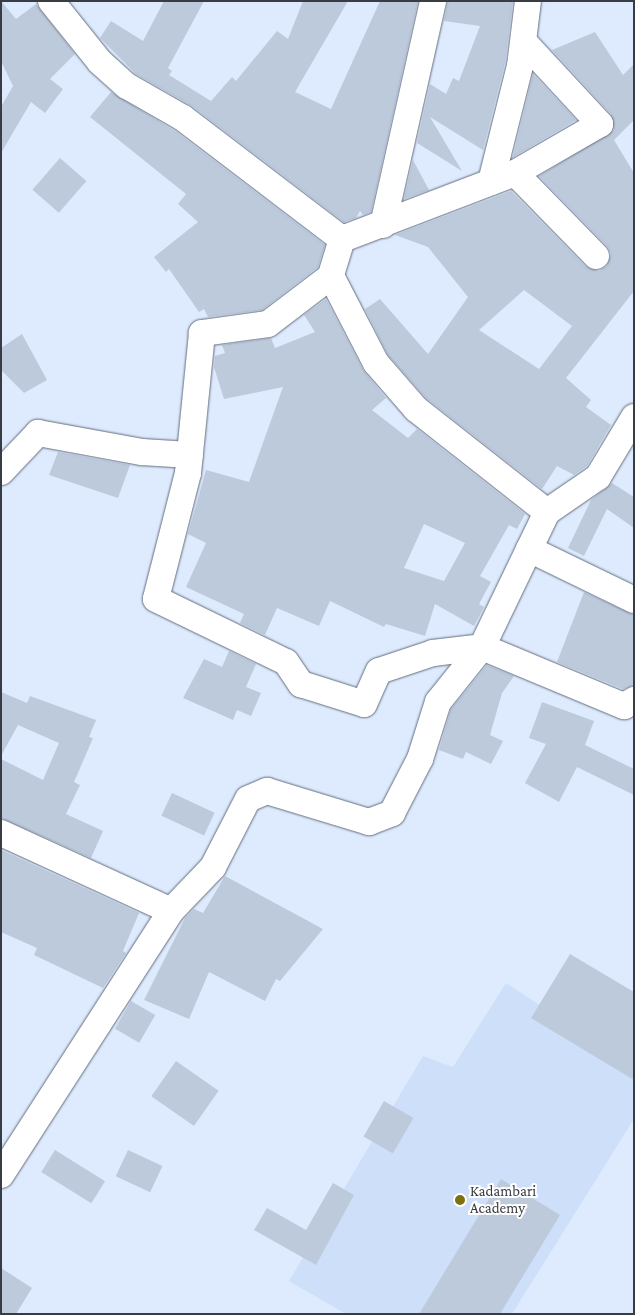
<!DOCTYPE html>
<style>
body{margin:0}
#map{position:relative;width:635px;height:1315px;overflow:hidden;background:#deebfe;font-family:"Crimson Pro",serif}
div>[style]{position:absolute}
.built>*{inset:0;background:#cedff9}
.building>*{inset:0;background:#bdcadc;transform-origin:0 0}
.roads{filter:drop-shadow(0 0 1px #626d7e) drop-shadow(0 0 1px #626d7e)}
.street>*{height:26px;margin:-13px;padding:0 13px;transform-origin:13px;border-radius:13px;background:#fff}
.dots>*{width:14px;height:14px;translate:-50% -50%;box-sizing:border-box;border:2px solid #fff;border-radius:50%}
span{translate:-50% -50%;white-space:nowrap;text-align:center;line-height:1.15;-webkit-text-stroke:4px #fff;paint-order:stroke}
.poi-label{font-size:15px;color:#383d44}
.left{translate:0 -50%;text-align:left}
.frame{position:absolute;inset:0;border:2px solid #383d44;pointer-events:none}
</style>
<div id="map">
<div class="built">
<div style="clip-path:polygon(506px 983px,634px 1067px,634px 1119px,512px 1314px,346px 1314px,289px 1281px,423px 1056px,453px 1067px)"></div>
</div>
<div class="building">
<div style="clip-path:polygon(1px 1px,16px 19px,36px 4px,75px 54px,50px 79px,63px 89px,45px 113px,31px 102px,1px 153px,1px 107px,13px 86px,1px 61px)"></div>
<div style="clip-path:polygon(164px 1px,204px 1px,168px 68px,172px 71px,169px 75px,211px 101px,232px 77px,236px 81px,277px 31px,288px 39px,303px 1px,348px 1px,295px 92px,331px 109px,380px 1px,418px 1px,371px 212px,363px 215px,360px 211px,356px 218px,344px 222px,192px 106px,136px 74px,100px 38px,111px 21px,143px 41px)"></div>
<div style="clip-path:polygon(448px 1px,513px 1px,505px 63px,483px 150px,430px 117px,462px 171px,417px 143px,430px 84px,446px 94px,453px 78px,459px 81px,480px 26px,444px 21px)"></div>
<div style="clip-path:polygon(evenodd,595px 32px,623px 75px,634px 64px,634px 120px,614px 140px,634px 173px,634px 291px,566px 378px,591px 400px,586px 407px,611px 425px,587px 466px,574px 475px,557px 466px,542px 489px,426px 398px,388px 355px,365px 309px,380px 299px,428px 354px,468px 297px,428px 247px,395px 235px,511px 191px,585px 266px,599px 271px,607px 266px,611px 253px,607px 246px,539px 176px,614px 130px,611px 114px,552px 50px,595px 32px,524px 290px,572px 326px,539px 369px,479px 330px,524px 290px)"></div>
<div style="clip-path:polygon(533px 74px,576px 120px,513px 157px)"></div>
<div style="clip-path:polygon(111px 92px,175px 131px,325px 245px,318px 267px,262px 310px,208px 317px,204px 309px,199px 312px,169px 269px,166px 272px,154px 257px,198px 222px,178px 204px,186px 194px,90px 117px)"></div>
<div style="left:60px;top:158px;width:35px;height:42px;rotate:41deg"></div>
<div style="clip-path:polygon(413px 160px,429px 190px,404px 199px)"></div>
<div style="clip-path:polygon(evenodd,326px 299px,363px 370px,386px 398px,372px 410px,408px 438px,417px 429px,525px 514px,517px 529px,509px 525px,480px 576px,491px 582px,479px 604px,484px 607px,474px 626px,435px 604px,425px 636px,386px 624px,384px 627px,330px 601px,319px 626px,277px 608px,265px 635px,240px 623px,244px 614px,186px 587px,206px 543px,188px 534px,206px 470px,249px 482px,283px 387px,224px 399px,214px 367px,215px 356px,225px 353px,222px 345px,271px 338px,275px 348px,315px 332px,304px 315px,326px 299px,424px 524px,465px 543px,444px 581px,404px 568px,424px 524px)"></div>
<div style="clip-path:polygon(22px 334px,47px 380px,24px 393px,1px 370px,1px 348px)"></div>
<div style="clip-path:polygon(58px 452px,130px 465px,118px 498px,49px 475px)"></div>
<div style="clip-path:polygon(612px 483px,634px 497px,634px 528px,607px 509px,584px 556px,568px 548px,591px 500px)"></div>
<div style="clip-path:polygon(584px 592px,634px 615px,634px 685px,623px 689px,557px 662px)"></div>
<div style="clip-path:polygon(229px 651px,256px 664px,246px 687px,261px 693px,251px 716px,237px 710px,233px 720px,183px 698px,204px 659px,222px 667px)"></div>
<div style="clip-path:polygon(487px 665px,514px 676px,502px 693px,490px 735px,503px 741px,491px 764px,466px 752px,463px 759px,439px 750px,451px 709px)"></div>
<div style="clip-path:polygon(1px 692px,27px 703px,30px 696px,96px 720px,89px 737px,93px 738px,74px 782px,80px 785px,66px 814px,103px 831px,91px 858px,1px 818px,1px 759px,43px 780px,59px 743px,18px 725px,1px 756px)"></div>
<div style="clip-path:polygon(542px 702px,594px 721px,585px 745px,634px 769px,634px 795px,577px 767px,559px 802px,525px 783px,546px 744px,529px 738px)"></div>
<div style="left:172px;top:793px;width:47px;height:25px;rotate:25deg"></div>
<div style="clip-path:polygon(1px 850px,139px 913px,123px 951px,126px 953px,103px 988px,34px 955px,37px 948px,1px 932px)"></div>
<div style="clip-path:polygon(225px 876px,323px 929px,280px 981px,276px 979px,265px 1001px,209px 972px,189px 1019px,144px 1000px,185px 918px,194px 909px,203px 913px)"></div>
<div style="clip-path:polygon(570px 954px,634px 992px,634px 1080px,531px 1018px)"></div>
<div style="left:131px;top:1001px;width:28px;height:32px;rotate:30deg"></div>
<div style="left:176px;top:1061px;width:52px;height:43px;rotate:35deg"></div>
<div style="left:384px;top:1101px;width:34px;height:41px;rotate:30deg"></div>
<div style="left:55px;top:1150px;width:59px;height:26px;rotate:32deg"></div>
<div style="left:128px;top:1150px;width:38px;height:29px;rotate:25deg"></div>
<div style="clip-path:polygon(501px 1179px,560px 1215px,500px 1314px,419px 1314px)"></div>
<div style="clip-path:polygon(333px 1183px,354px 1195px,316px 1265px,254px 1230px,267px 1208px,306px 1230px)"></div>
<div style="clip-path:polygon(1px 1268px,32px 1288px,16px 1314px,1px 1314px)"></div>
</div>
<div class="roads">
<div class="street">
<div style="left:51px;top:1px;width:78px;rotate:51.2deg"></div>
<div style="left:100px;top:62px;width:36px;rotate:42deg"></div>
<div style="left:127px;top:86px;width:64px;rotate:29.7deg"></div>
<div style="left:183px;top:118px;width:200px;rotate:37.3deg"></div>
<div style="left:524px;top:42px;width:112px;rotate:47.2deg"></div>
<div style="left:600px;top:124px;width:98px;rotate:150deg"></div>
<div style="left:515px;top:173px;width:185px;rotate:159.1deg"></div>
<div style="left:342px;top:239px;width:39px;rotate:107deg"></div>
<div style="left:331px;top:276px;width:79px;rotate:142.7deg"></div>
<div style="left:268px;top:324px;width:67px;rotate:172.2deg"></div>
<div style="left:202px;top:333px;width:141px;rotate:95.7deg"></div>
<div style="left:188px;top:473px;width:130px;rotate:104.3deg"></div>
<div style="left:156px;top:599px;width:144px;rotate:25.9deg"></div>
<div style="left:286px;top:662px;width:27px;rotate:56deg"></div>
<div style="left:301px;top:684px;width:66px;rotate:17.6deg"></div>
<div style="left:364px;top:704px;width:36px;rotate:-66deg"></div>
<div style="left:379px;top:671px;width:57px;rotate:-18.4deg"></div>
<div style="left:433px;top:653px;width:49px;rotate:-7deg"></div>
<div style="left:482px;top:647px;width:154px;rotate:22.6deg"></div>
<div style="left:624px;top:706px;width:12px;rotate:-31deg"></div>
<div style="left:515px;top:173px;width:116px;rotate:45.7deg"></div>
<div style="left:491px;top:182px;width:120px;rotate:-76deg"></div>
<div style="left:520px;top:66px;width:65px;rotate:-83deg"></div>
<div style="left:383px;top:225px;width:230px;rotate:-77.4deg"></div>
<div style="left:331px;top:276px;width:98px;rotate:62.7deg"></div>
<div style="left:376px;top:363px;width:61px;rotate:49deg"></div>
<div style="left:416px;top:409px;width:167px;rotate:38.2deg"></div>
<div style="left:1px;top:472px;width:54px;rotate:-46.5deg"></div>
<div style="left:38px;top:433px;width:106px;rotate:10.4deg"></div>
<div style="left:142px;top:452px;width:48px;rotate:3.6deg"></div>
<div style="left:529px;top:549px;width:117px;rotate:25.9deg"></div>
<div style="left:1px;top:833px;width:187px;rotate:24.6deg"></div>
<div style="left:1px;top:1175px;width:314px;rotate:-57.2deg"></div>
<div style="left:171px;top:911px;width:61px;rotate:-46.3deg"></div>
<div style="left:213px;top:867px;width:76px;rotate:-62.8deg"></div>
<div style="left:248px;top:799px;width:21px;rotate:-23deg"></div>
<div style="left:267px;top:791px;width:107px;rotate:16.9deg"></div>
<div style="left:369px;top:822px;width:25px;rotate:-21deg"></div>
<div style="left:392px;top:813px;width:61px;rotate:-62.6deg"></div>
<div style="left:420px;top:759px;width:60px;rotate:-72.5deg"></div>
<div style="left:438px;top:702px;width:70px;rotate:-51.3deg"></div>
<div style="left:482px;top:647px;width:150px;rotate:-64.3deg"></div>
<div style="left:547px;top:512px;width:62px;rotate:-34.5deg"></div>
<div style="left:598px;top:477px;width:70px;rotate:-59deg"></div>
</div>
</div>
<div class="dots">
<div style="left:460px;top:1200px;background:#7d700e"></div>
</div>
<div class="poi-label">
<span class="left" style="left:470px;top:1200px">Kadambari<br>Academy</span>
</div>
<div class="frame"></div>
</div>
